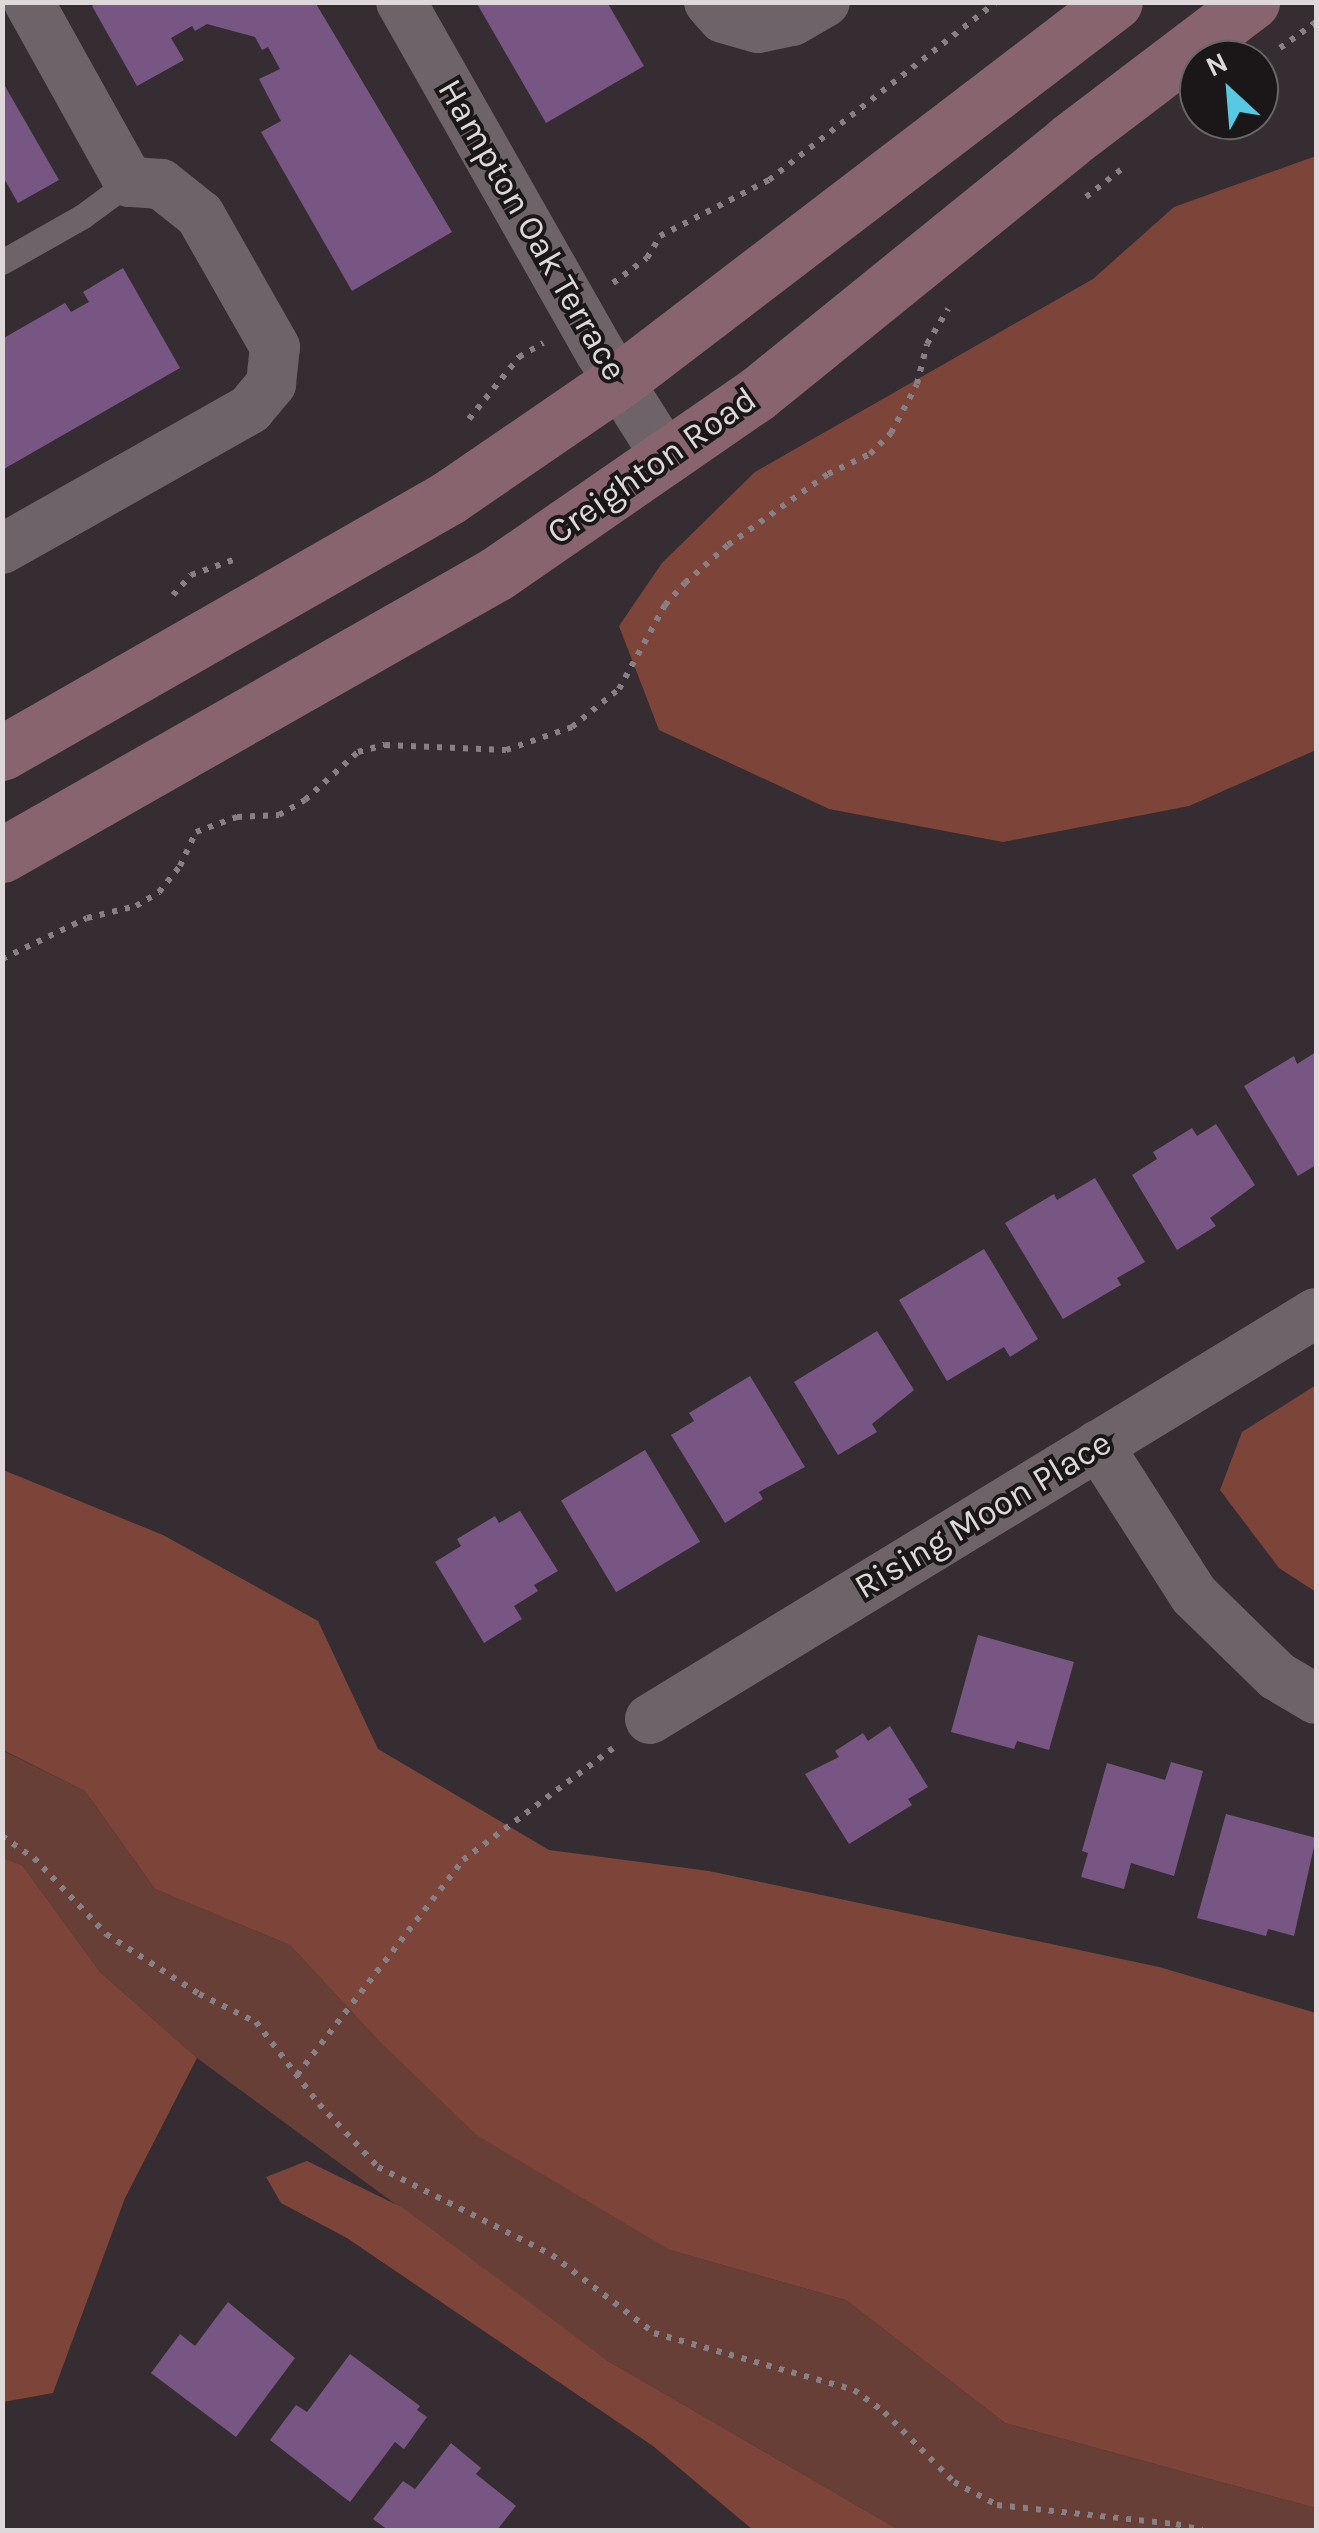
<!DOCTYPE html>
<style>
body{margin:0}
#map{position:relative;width:1319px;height:2533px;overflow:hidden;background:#362d32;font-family:Karla,sans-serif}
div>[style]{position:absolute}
.green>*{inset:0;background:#683f36}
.forest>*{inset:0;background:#7d4539}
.building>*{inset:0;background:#775683;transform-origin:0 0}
.path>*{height:6px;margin-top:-3px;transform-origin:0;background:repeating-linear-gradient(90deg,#888084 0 5px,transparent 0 13px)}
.lane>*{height:25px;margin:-12.5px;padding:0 12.5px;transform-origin:12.5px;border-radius:12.5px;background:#6e6369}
.street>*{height:50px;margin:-25px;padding:0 25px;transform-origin:25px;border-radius:25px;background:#6e6369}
.secondary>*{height:55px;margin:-27.5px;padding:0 27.5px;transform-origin:27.5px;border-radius:27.5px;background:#87646e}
span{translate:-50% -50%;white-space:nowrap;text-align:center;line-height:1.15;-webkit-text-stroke:8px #1b1719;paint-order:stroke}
.street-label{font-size:35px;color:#ded8db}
.frame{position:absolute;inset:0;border:5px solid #ded8db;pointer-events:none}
.north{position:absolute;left:1179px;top:40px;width:100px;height:100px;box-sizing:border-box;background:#1b1719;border:2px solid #696467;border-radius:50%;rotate:334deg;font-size:28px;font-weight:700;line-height:40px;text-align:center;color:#ded8db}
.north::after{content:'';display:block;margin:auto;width:35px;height:45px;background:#57c9e3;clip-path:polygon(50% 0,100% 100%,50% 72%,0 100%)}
</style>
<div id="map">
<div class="green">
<div style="clip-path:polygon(2px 1750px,85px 1791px,155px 1889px,290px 1945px,376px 2038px,670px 2250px,846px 2300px,1005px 2423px,1316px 2508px,1316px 2530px,899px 2530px,608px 2361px,197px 2058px,100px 1972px,22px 1865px,3px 1858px)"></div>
</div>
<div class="forest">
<div style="clip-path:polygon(1316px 156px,1316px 750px,1189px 806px,1003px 842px,829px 809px,659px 730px,619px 626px,662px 563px,755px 472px,1093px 279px,1174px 207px)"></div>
<div style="clip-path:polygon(1316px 1385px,1316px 1592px,1279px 1568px,1220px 1490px,1242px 1432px)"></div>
<div style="clip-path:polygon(3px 1470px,163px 1535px,318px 1621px,378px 1749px,549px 1850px,709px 1871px,1159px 1967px,1316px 2013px,1316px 2508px,1005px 2423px,846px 2300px,670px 2250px,478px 2136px,376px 2038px,290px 1945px,155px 1889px,85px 1791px,3px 1750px)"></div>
<div style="clip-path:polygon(3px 1858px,22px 1865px,100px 1972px,197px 2058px,125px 2198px,53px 2393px,3px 2402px)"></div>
<div style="clip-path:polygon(307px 2161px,403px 2208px,608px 2361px,899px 2530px,753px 2530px,653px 2446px,347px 2238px,281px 2203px,266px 2177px)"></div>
</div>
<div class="building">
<div style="clip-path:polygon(98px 2px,315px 2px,452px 232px,352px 291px,261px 132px,281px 121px,259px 79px,280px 69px,268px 47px,262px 50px,255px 37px,207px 24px,195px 31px,192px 26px,171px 38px,184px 60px,137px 86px,92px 6px)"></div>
<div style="clip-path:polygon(476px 2px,607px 2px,644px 66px,546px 123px)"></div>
<div style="clip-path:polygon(2px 81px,59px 180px,18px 203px,2px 175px)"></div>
<div style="clip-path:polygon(123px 268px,180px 368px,2px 470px,2px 339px,65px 303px,71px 312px,89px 302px,83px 292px)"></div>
<div style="clip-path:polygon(1316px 1052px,1316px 1165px,1298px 1176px,1244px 1086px,1294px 1056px,1297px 1064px)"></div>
<div style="clip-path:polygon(1216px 1124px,1255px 1185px,1210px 1218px,1216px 1226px,1177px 1250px,1132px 1175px,1157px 1159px,1153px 1152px,1192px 1128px,1197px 1136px)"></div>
<div style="clip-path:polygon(1095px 1178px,1145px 1262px,1117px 1278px,1121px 1285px,1063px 1319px,1005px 1223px,1054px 1194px,1057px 1200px)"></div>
<div style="clip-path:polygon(984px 1249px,1038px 1339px,1010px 1357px,1004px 1347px,947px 1381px,899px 1300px)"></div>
<div style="clip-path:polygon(877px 1331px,914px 1390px,872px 1424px,877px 1432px,838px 1455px,794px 1382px)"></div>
<div style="clip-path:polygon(750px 1376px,805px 1467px,759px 1492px,763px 1499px,725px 1523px,671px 1435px,694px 1421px,689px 1413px)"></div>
<div style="left:645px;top:1450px;width:107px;height:98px;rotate:59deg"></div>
<div style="clip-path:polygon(520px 1511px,558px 1571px,534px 1585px,538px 1591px,514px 1606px,522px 1619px,484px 1643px,435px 1562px,461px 1546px,457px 1539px,495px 1516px,499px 1523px)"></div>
<div style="clip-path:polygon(978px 1635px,1074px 1662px,1049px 1750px,1017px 1741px,1014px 1749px,951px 1732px)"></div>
<div style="clip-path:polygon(890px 1726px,928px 1787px,908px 1799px,912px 1805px,849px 1844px,805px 1774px,839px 1757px,835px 1751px,863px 1733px,868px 1741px)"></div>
<div style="clip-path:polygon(1171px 1762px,1203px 1771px,1174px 1876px,1131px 1863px,1124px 1889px,1081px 1877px,1088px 1853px,1082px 1851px,1107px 1763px,1165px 1780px)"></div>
<div style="clip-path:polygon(1226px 1814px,1316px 1838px,1294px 1936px,1268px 1929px,1266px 1936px,1197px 1918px)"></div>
<div style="clip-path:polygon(228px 2302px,295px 2358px,236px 2437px,151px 2373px,180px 2334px,195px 2346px)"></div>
<div style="clip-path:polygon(350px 2354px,420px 2406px,417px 2410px,427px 2417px,404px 2449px,395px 2442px,350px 2502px,270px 2440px,296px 2405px,307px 2412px)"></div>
<div style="clip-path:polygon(451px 2443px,481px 2468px,476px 2474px,516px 2506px,497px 2530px,388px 2530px,373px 2519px,403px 2481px,415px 2489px)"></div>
</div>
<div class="path">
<div style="left:1280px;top:48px;width:44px;rotate:-35.8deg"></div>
<div style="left:1086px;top:197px;width:47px;rotate:-38.1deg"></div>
<div style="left:613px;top:283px;width:42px;rotate:-36.3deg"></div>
<div style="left:647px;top:258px;width:26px;rotate:-59deg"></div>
<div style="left:660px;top:236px;width:123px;rotate:-27.2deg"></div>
<div style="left:769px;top:180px;width:288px;rotate:-38.1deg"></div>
<div style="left:469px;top:419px;width:80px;rotate:-51.1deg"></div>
<div style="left:519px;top:357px;width:28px;rotate:-30deg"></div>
<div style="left:173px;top:595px;width:27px;rotate:-48deg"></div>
<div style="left:191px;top:575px;width:45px;rotate:-19.7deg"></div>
<div style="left:2px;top:959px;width:94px;rotate:-25.8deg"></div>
<div style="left:87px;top:918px;width:50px;rotate:-13.8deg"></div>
<div style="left:136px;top:906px;width:27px;rotate:-31deg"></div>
<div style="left:159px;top:892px;width:33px;rotate:-51deg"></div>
<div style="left:180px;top:866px;width:38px;rotate:-65deg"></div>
<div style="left:196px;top:832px;width:44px;rotate:-20.1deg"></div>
<div style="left:237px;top:817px;width:42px;rotate:-2.7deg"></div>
<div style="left:279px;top:815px;width:30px;rotate:-30deg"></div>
<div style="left:305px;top:800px;width:72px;rotate:-42.2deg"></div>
<div style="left:358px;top:752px;width:28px;rotate:-15deg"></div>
<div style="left:385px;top:745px;width:121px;rotate:2.4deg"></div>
<div style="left:506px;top:750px;width:70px;rotate:-19.2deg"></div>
<div style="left:572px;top:727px;width:60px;rotate:-39deg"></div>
<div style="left:619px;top:689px;width:96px;rotate:-61.3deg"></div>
<div style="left:665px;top:605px;width:30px;rotate:-48deg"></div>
<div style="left:685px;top:583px;width:57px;rotate:-41.5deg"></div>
<div style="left:728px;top:545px;width:123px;rotate:-35.4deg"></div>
<div style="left:828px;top:474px;width:47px;rotate:-25.5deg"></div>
<div style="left:870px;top:454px;width:30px;rotate:-45deg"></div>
<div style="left:891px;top:433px;width:55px;rotate:-62deg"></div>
<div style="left:917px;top:384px;width:41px;rotate:-76deg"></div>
<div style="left:927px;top:344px;width:41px;rotate:-59deg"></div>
<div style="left:2px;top:1836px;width:39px;rotate:35deg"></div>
<div style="left:34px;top:1858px;width:105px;rotate:46.5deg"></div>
<div style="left:106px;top:1934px;width:111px;rotate:32.8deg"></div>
<div style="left:199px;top:1994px;width:64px;rotate:26.2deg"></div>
<div style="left:256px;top:2022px;width:103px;rotate:52.5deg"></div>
<div style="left:319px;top:2104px;width:86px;rotate:46.9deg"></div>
<div style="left:378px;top:2167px;width:195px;rotate:26.8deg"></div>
<div style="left:552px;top:2255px;width:128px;rotate:37.4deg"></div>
<div style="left:654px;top:2333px;width:208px;rotate:15.9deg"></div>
<div style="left:854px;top:2390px;width:37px;rotate:36deg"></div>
<div style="left:884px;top:2412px;width:99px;rotate:45deg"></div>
<div style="left:954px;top:2482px;width:49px;rotate:28.1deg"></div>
<div style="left:997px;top:2505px;width:180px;rotate:6.1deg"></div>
<div style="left:1176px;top:2524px;width:27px;rotate:13deg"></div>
<div style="left:297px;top:2075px;width:272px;rotate:-52.3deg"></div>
<div style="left:463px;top:1860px;width:187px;rotate:-36.7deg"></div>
</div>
<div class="lane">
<div style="left:2px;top:262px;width:93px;rotate:-29.6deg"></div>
<div style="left:83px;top:216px;width:57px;rotate:-36.5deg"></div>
</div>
<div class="street">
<div style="left:401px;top:2px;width:403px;rotate:60.4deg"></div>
<div style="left:600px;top:352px;width:122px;rotate:57.7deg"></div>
<div style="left:709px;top:2px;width:21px;rotate:49deg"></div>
<div style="left:723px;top:18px;width:36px;rotate:16deg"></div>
<div style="left:758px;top:28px;width:35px;rotate:-12deg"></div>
<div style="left:792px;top:21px;width:38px;rotate:-30deg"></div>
<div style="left:2px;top:549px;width:285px;rotate:-29.4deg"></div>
<div style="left:250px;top:409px;width:33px;rotate:-50deg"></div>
<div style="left:271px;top:384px;width:37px;rotate:-84deg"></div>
<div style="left:275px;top:347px;width:152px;rotate:-119.6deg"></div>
<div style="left:200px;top:215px;width:50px;rotate:-141.5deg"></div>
<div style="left:161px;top:184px;width:32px;rotate:-176deg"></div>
<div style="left:129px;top:182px;width:206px;rotate:-119.1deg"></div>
<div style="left:1098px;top:1445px;width:178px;rotate:57.4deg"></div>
<div style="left:1194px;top:1595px;width:116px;rotate:44.3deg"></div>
<div style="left:1277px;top:1676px;width:45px;rotate:30.5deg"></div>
<div style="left:650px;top:1719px;width:780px;rotate:-31.37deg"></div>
</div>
<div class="secondary">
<div style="left:2px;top:753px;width:514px;rotate:-29.76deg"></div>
<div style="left:448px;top:498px;width:207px;rotate:-34.4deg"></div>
<div style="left:619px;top:381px;width:624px;rotate:-37.38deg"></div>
<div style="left:2px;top:855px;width:568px;rotate:-29.63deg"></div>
<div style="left:496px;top:574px;width:317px;rotate:-34.6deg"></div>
<div style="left:757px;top:394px;width:402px;rotate:-39deg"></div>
<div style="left:1069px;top:141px;width:230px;rotate:-37.2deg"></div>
</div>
<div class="street-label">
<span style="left:532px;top:230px;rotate:60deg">Hampton Oak Terrace</span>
<span style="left:652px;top:466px;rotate:-35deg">Creighton Road</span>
<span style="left:983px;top:1515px;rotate:-31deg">Rising Moon Place</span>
</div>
<div class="frame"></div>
<div class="north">N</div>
</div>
